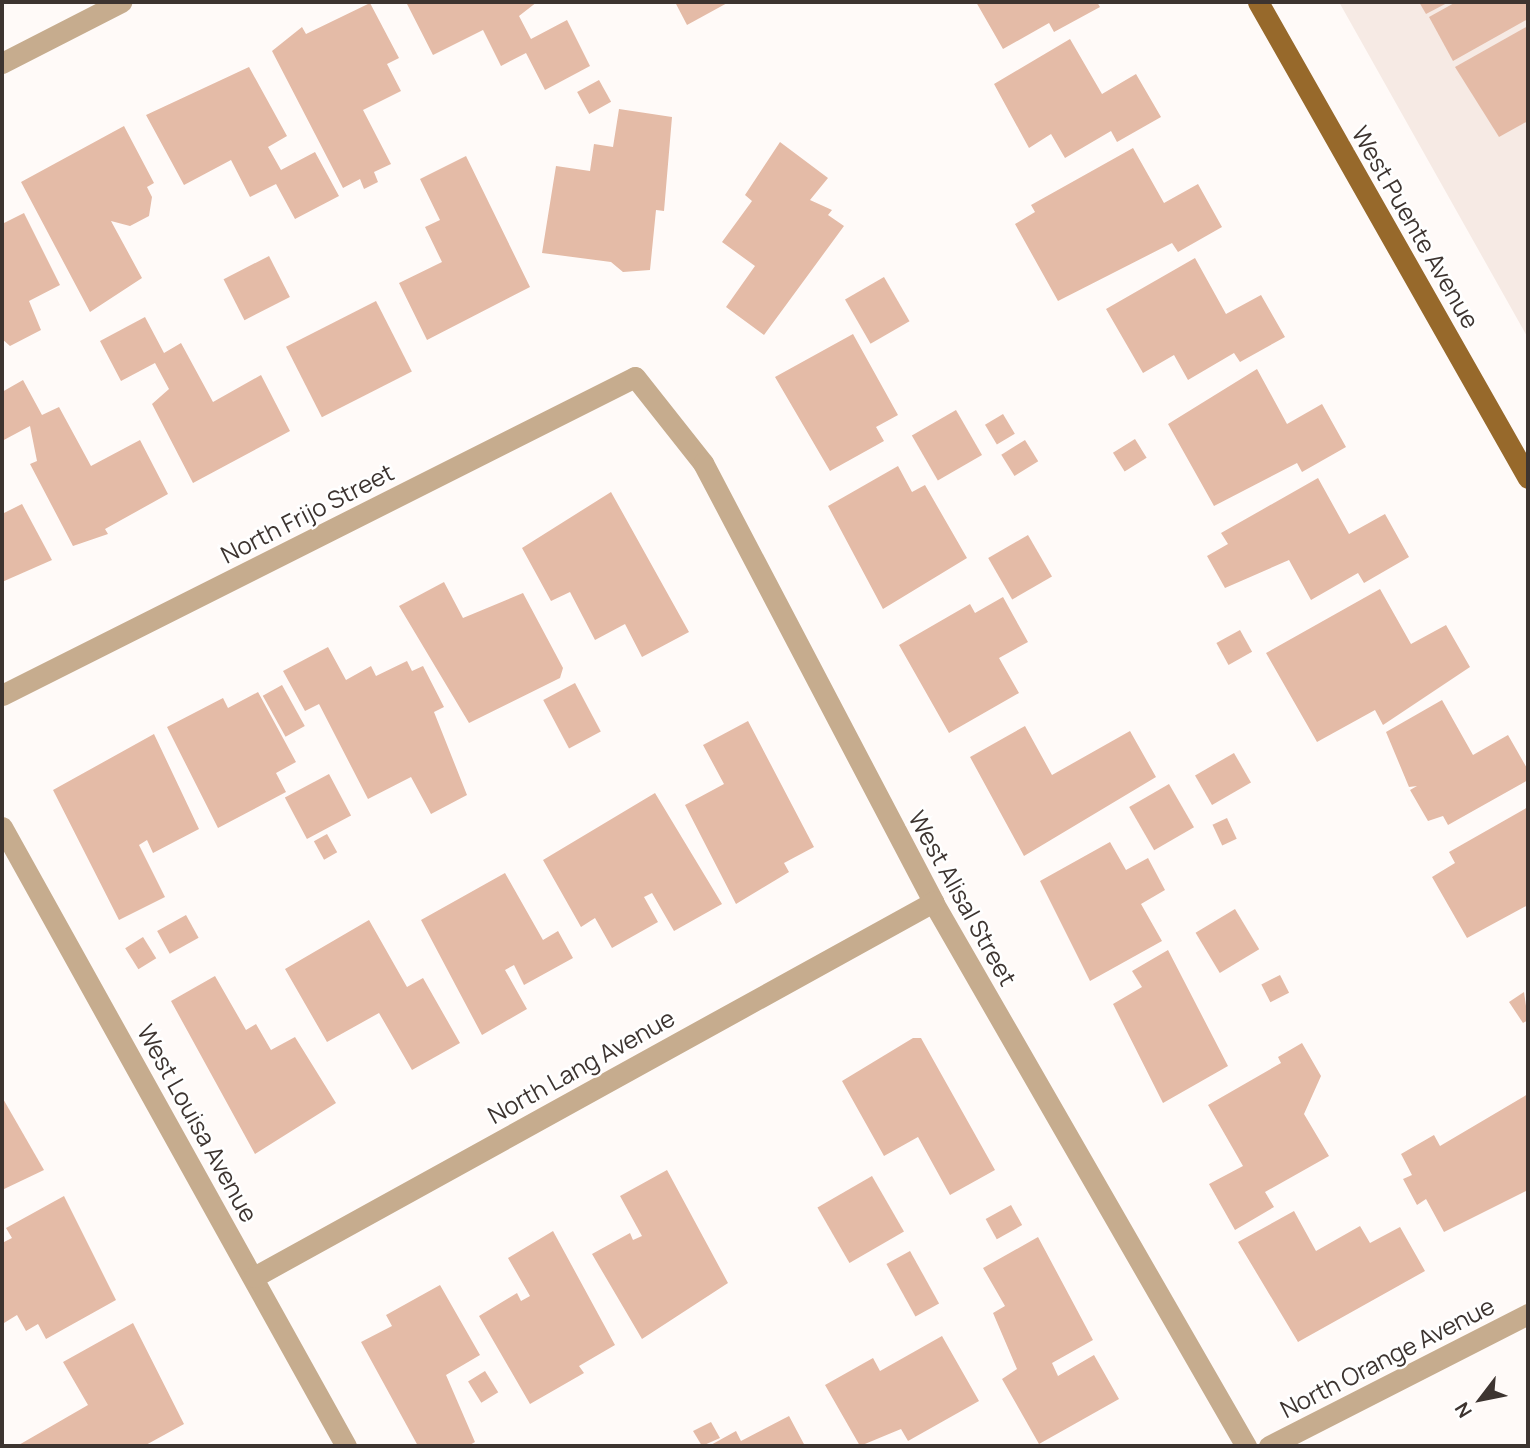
<!DOCTYPE html>
<style>
body{margin:0}
#map{position:relative;width:1530px;height:1448px;overflow:hidden;background:#fffaf8;font-family:Manrope,sans-serif}
div>[style]{position:absolute}
.built>*{inset:0;background:#f6eae4}
.building>*{inset:0;background:#e4bba7;transform-origin:0 0}
.minor>*{height:21px;margin:-10.5px;padding:0 10.5px;transform-origin:10.5px;border-radius:10.5px;background:#c6ac8e}
.major>*{height:21px;margin:-10.5px;padding:0 10.5px;transform-origin:10.5px;border-radius:10.5px;background:#97692b}
span{translate:-50% -50%;white-space:nowrap;text-align:center;line-height:1.15;-webkit-text-stroke:5px #fff;paint-order:stroke}
.street-label{font-size:24px;color:#3d3430}
.frame{position:absolute;inset:0;border:4px solid #3d3430;pointer-events:none}
.north{position:absolute;left:1446px;top:1364px;width:70px;height:70px;-webkit-text-stroke:5px #fff;paint-order:stroke;rotate:238deg;font-size:19px;font-weight:700;line-height:28px;text-align:center;color:#3d3430}
.north::after{content:'';display:block;margin:auto;width:24px;height:32px;background:#3d3430;clip-path:polygon(50% 0,100% 100%,50% 72%,0 100%)}
</style>
<div id="map">
<div class="built">
<div style="clip-path:polygon(1339px 2px,1528px 2px,1528px 338px)"></div>
</div>
<div class="building">
<div style="clip-path:polygon(406px 2px,537px 2px,519px 16px,531px 39px,567px 20px,590px 66px,545px 90px,526px 53px,501px 66px,483px 30px,433px 55px)"></div>
<div style="clip-path:polygon(675px 2px,729px 2px,687px 25px)"></div>
<div style="clip-path:polygon(976px 2px,1097px 2px,1100px 7px,1054px 32px,1049px 23px,1003px 49px)"></div>
<div style="clip-path:polygon(1419px 2px,1449px 2px,1426px 14px)"></div>
<div style="clip-path:polygon(1456px 2px,1528px 2px,1528px 19px,1453px 61px,1429px 17px)"></div>
<div style="clip-path:polygon(370px 3px,399px 58px,387px 64px,401px 91px,363px 110px,391px 164px,374px 172px,378px 182px,364px 189px,360px 179px,343px 188px,272px 51px,302px 27px,306px 34px)"></div>
<div style="clip-path:polygon(1528px 26px,1528px 121px,1499px 137px,1455px 67px)"></div>
<div style="clip-path:polygon(1070px 39px,1102px 94px,1136px 74px,1161px 117px,1117px 142px,1111px 131px,1065px 158px,1051px 134px,1029px 148px,994px 84px)"></div>
<div style="clip-path:polygon(249px 67px,287px 136px,268px 147px,281px 170px,315px 152px,339px 196px,295px 219px,276px 184px,250px 197px,231px 160px,184px 185px,146px 115px)"></div>
<div style="left:599px;top:80px;width:25px;height:25px;rotate:61deg"></div>
<div style="clip-path:polygon(619px 109px,672px 117px,664px 211px,656px 210px,650px 270px,623px 272px,611px 262px,542px 253px,556px 166px,590px 171px,594px 144px,613px 147px)"></div>
<div style="clip-path:polygon(124px 126px,154px 183px,147px 187px,152px 197px,149px 216px,130px 226px,111px 221px,142px 278px,90px 312px,21px 182px)"></div>
<div style="clip-path:polygon(780px 142px,828px 178px,810px 200px,832px 210px,828px 215px,844px 226px,764px 335px,726px 307px,755px 266px,722px 242px,752px 201px,745px 195px)"></div>
<div style="clip-path:polygon(1133px 148px,1164px 203px,1198px 184px,1222px 227px,1178px 252px,1172px 243px,1058px 301px,1015px 224px,1035px 212px,1031px 205px)"></div>
<div style="clip-path:polygon(466px 156px,530px 287px,427px 340px,399px 283px,442px 262px,425px 227px,440px 220px,420px 179px)"></div>
<div style="clip-path:polygon(24px 213px,60px 285px,29px 301px,41px 330px,10px 346px,2px 339px,2px 224px)"></div>
<div style="left:269px;top:256px;width:46px;height:51px;rotate:63deg"></div>
<div style="clip-path:polygon(1195px 258px,1226px 314px,1261px 295px,1285px 337px,1240px 362px,1234px 353px,1188px 380px,1174px 355px,1143px 373px,1106px 309px)"></div>
<div style="left:884px;top:277px;width:51px;height:45px;rotate:60deg"></div>
<div style="left:376px;top:301px;width:79px;height:101px;rotate:63deg"></div>
<div style="clip-path:polygon(145px 317px,164px 353px,181px 343px,213px 402px,261px 375px,290px 431px,193px 483px,152px 404px,169px 389px,155px 363px,121px 381px,100px 341px)"></div>
<div style="clip-path:polygon(853px 334px,898px 415px,876px 427px,884px 441px,830px 471px,775px 377px)"></div>
<div style="clip-path:polygon(1257px 369px,1287px 424px,1322px 404px,1346px 447px,1302px 472px,1297px 463px,1214px 506px,1168px 424px)"></div>
<div style="clip-path:polygon(23px 380px,42px 415px,59px 407px,91px 466px,140px 440px,168px 494px,105px 529px,108px 534px,73px 546px,30px 464px,37px 461px,30px 426px,2px 441px,2px 392px)"></div>
<div style="left:956px;top:410px;width:52px;height:51px;rotate:60deg"></div>
<div style="left:1003px;top:414px;width:23px;height:21px;rotate:59deg"></div>
<div style="left:1135px;top:439px;width:22px;height:26px;rotate:58deg"></div>
<div style="left:1025px;top:440px;width:25px;height:28px;rotate:58deg"></div>
<div style="clip-path:polygon(898px 466px,912px 492px,925px 485px,967px 558px,883px 609px,828px 506px)"></div>
<div style="clip-path:polygon(1318px 478px,1349px 534px,1385px 514px,1409px 557px,1364px 583px,1358px 573px,1311px 600px,1289px 560px,1225px 588px,1207px 556px,1228px 544px,1221px 533px)"></div>
<div style="clip-path:polygon(611px 492px,689px 632px,642px 657px,625px 624px,595px 640px,570px 592px,551px 601px,522px 548px)"></div>
<div style="clip-path:polygon(22px 504px,52px 560px,2px 582px,2px 514px)"></div>
<div style="left:1028px;top:535px;width:48px;height:46px;rotate:60deg"></div>
<div style="clip-path:polygon(444px 582px,463px 618px,523px 593px,563px 668px,560px 678px,469px 723px,399px 606px)"></div>
<div style="clip-path:polygon(1380px 589px,1411px 644px,1446px 625px,1470px 667px,1383px 725px,1375px 710px,1317px 742px,1266px 653px)"></div>
<div style="clip-path:polygon(1003px 597px,1028px 642px,999px 658px,1019px 693px,949px 733px,899px 645px,970px 604px,975px 613px)"></div>
<div style="left:1240px;top:630px;width:25px;height:27px;rotate:61deg"></div>
<div style="clip-path:polygon(328px 647px,346px 680px,371px 666px,376px 676px,407px 661px,412px 671px,423px 666px,444px 707px,434px 712px,467px 795px,431px 814px,411px 777px,368px 799px,319px 704px,305px 711px,283px 671px)"></div>
<div style="left:575px;top:683px;width:55px;height:36px;rotate:62deg"></div>
<div style="left:282px;top:685px;width:47px;height:22px;rotate:61deg"></div>
<div style="clip-path:polygon(258px 692px,296px 762px,276px 773px,286px 792px,218px 828px,167px 727px,223px 698px,228px 708px)"></div>
<div style="clip-path:polygon(1442px 700px,1473px 755px,1508px 735px,1528px 770px,1528px 780px,1448px 825px,1443px 816px,1428px 821px,1410px 790px,1417px 786px,1409px 787px,1386px 732px)"></div>
<div style="clip-path:polygon(748px 721px,814px 847px,784px 863px,789px 872px,736px 904px,685px 805px,724px 784px,703px 745px)"></div>
<div style="clip-path:polygon(1025px 726px,1052px 775px,1130px 731px,1156px 777px,1024px 856px,970px 757px)"></div>
<div style="clip-path:polygon(154px 734px,199px 829px,153px 853px,147px 840px,139px 845px,165px 897px,119px 920px,53px 790px)"></div>
<div style="left:1234px;top:753px;width:34px;height:45px;rotate:60deg"></div>
<div style="left:329px;top:774px;width:47px;height:50px;rotate:62deg"></div>
<div style="left:1169px;top:784px;width:50px;height:46px;rotate:60deg"></div>
<div style="clip-path:polygon(655px 793px,722px 904px,674px 931px,652px 893px,644px 897px,658px 922px,612px 948px,595px 918px,581px 927px,543px 860px)"></div>
<div style="clip-path:polygon(1528px 807px,1528px 905px,1467px 938px,1432px 877px,1455px 863px,1449px 852px)"></div>
<div style="left:1227px;top:818px;width:23px;height:16px;rotate:65deg"></div>
<div style="left:327px;top:834px;width:21px;height:15px;rotate:61deg"></div>
<div style="clip-path:polygon(1110px 842px,1126px 870px,1148px 858px,1165px 890px,1141px 904px,1162px 941px,1090px 981px,1040px 881px)"></div>
<div style="clip-path:polygon(505px 873px,543px 940px,558px 931px,573px 958px,524px 985px,514px 965px,505px 970px,527px 1009px,482px 1035px,421px 920px)"></div>
<div style="left:1235px;top:909px;width:47px;height:46px;rotate:59deg"></div>
<div style="left:186px;top:915px;width:26px;height:33px;rotate:61deg"></div>
<div style="clip-path:polygon(369px 920px,407px 987px,423px 978px,460px 1043px,412px 1070px,379px 1013px,327px 1042px,285px 969px)"></div>
<div style="left:143px;top:937px;width:25px;height:21px;rotate:58deg"></div>
<div style="clip-path:polygon(1168px 950px,1228px 1066px,1163px 1103px,1113px 1004px,1142px 987px,1132px 971px)"></div>
<div style="left:1280px;top:975px;width:20px;height:21px;rotate:63deg"></div>
<div style="clip-path:polygon(215px 976px,246px 1030px,256px 1024px,271px 1050px,295px 1037px,336px 1103px,255px 1154px,171px 1001px)"></div>
<div style="clip-path:polygon(1524px 992px,1528px 1020px,1523px 1023px,1509px 1002px)"></div>
<div style="clip-path:polygon(913px 1038px,921px 1038px,995px 1170px,950px 1195px,918px 1137px,884px 1156px,842px 1081px)"></div>
<div style="clip-path:polygon(1302px 1043px,1321px 1076px,1304px 1114px,1329px 1156px,1265px 1192px,1274px 1207px,1235px 1230px,1209px 1184px,1243px 1166px,1208px 1105px,1281px 1063px,1278px 1057px)"></div>
<div style="clip-path:polygon(1528px 1094px,1528px 1190px,1444px 1232px,1426px 1199px,1417px 1205px,1403px 1179px,1412px 1175px,1401px 1154px,1434px 1135px,1440px 1146px)"></div>
<div style="clip-path:polygon(2px 1097px,44px 1170px,2px 1190px)"></div>
<div style="clip-path:polygon(667px 1170px,728px 1283px,642px 1339px,592px 1254px,630px 1233px,633px 1240px,642px 1236px,620px 1196px)"></div>
<div style="left:872px;top:1176px;width:64px;height:63px;rotate:60deg"></div>
<div style="clip-path:polygon(64px 1196px,116px 1300px,46px 1339px,38px 1324px,26px 1331px,17px 1315px,4px 1323px,2px 1318px,2px 1243px,12px 1238px,6px 1228px)"></div>
<div style="left:1011px;top:1205px;width:23px;height:29px;rotate:61deg"></div>
<div style="clip-path:polygon(1294px 1211px,1316px 1251px,1360px 1226px,1370px 1243px,1400px 1227px,1425px 1271px,1298px 1342px,1238px 1242px)"></div>
<div style="clip-path:polygon(553px 1231px,615px 1345px,579px 1366px,584px 1373px,530px 1404px,479px 1316px,517px 1293px,521px 1301px,530px 1296px,508px 1258px)"></div>
<div style="clip-path:polygon(1038px 1237px,1093px 1340px,1052px 1363px,1058px 1376px,1094px 1355px,1119px 1399px,1039px 1444px,1002px 1379px,1017px 1369px,993px 1313px,1005px 1306px,983px 1268px)"></div>
<div style="left:910px;top:1251px;width:60px;height:27px;rotate:61deg"></div>
<div style="clip-path:polygon(440px 1285px,480px 1355px,446px 1375px,475px 1442px,468px 1446px,418px 1446px,361px 1342px,392px 1326px,386px 1315px)"></div>
<div style="clip-path:polygon(133px 1323px,184px 1424px,144px 1446px,17px 1446px,88px 1405px,63px 1362px)"></div>
<div style="clip-path:polygon(942px 1336px,979px 1401px,908px 1441px,901px 1429px,860px 1446px,825px 1385px,873px 1358px,880px 1371px)"></div>
<div style="left:485px;top:1371px;width:25px;height:20px;rotate:58deg"></div>
<div style="clip-path:polygon(789px 1416px,805px 1446px,709px 1446px,736px 1431px,741px 1441px)"></div>
<div style="clip-path:polygon(711px 1422px,720px 1438px,702px 1446px,693px 1431px)"></div>
</div>
<div class="minor">
<div style="left:2px;top:63px;width:134px;rotate:-27.1deg"></div>
<div style="left:2px;top:695px;width:708px;rotate:-26.67deg"></div>
<div style="left:635px;top:377px;width:110px;rotate:51.7deg"></div>
<div style="left:703px;top:463px;width:496px;rotate:62.3deg"></div>
<div style="left:933px;top:902px;width:628px;rotate:60.09deg"></div>
<div style="left:2px;top:827px;width:708px;rotate:60.94deg"></div>
<div style="left:254px;top:1277px;width:776px;rotate:-28.91deg"></div>
<div style="left:1269px;top:1446px;width:291px;rotate:-27deg"></div>
</div>
<div class="major">
<div style="left:1258px;top:2px;width:547px;rotate:60.44deg"></div>
</div>
<div class="street-label">
<span style="left:1416px;top:227px;rotate:60deg">West Puente Avenue</span>
<span style="left:307px;top:513px;rotate:-27deg">North Frijo Street</span>
<span style="left:963px;top:898px;rotate:61deg">West Alisal Street</span>
<span style="left:581px;top:1066px;rotate:-29deg">North Lang Avenue</span>
<span style="left:198px;top:1123px;rotate:61deg">West Louisa Avenue</span>
<span style="left:1387px;top:1357px;rotate:-27deg">North Orange Avenue</span>
</div>
<div class="frame"></div>
<div class="north">N</div>
</div>
